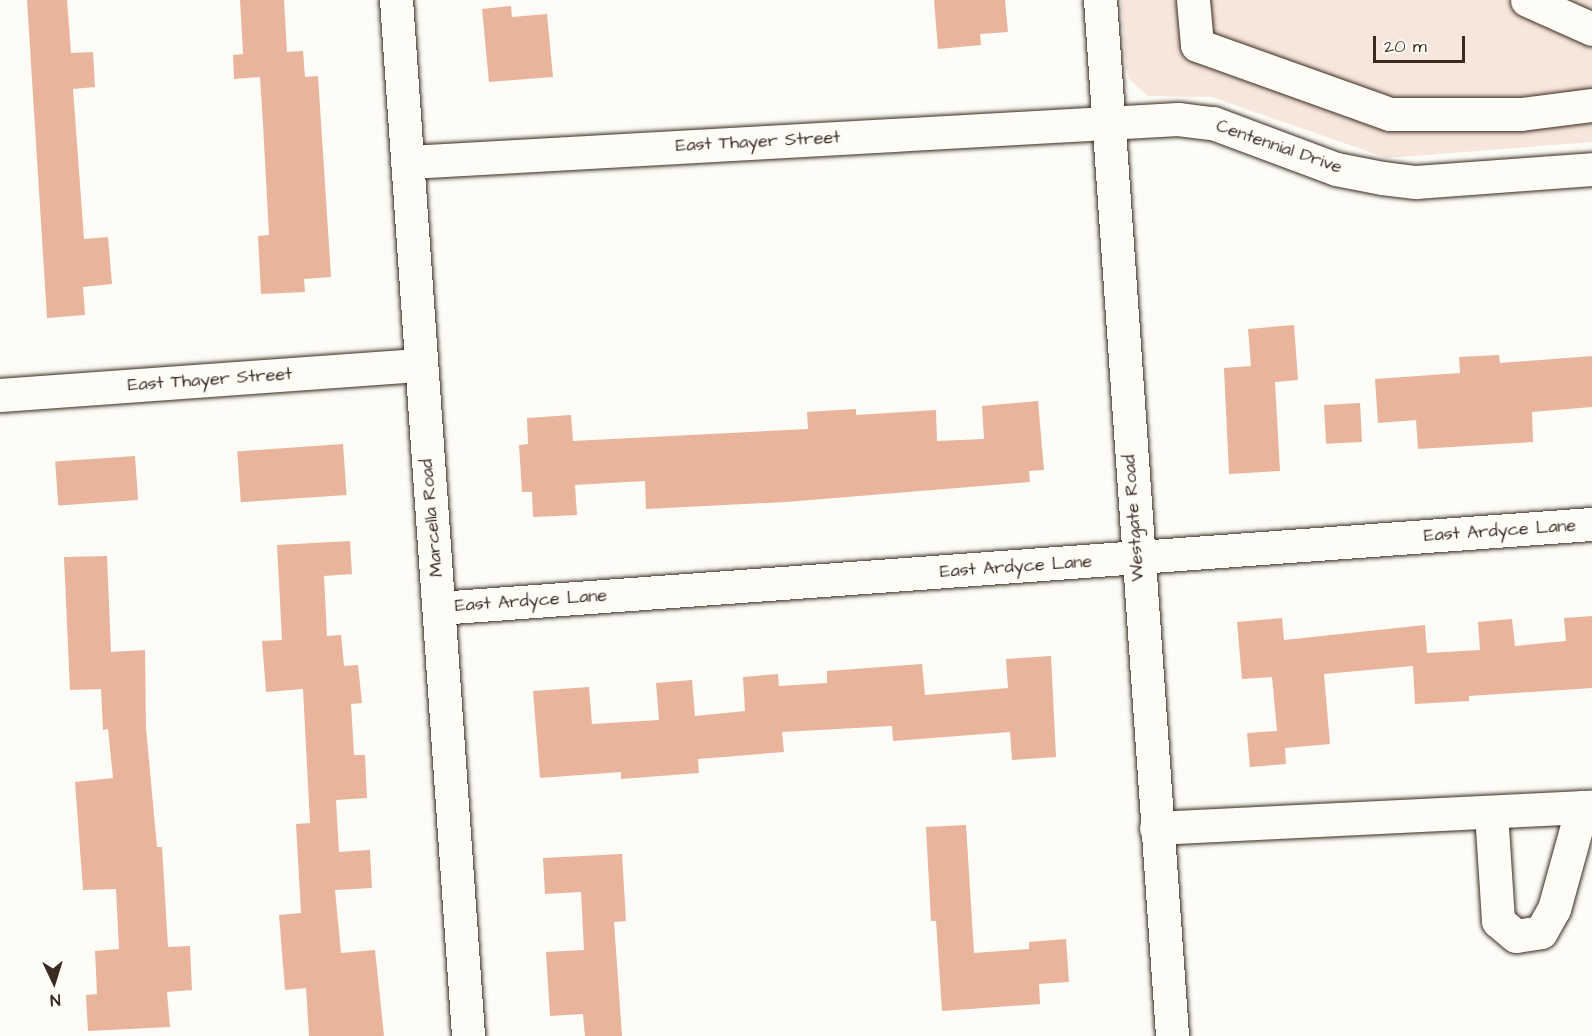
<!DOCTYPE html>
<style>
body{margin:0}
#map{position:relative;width:1592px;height:1036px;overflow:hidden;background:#fdfcf7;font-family:"Architects Daughter",sans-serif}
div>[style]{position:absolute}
.built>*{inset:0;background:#f7e6dc}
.building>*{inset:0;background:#e9b49c;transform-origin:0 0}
.roads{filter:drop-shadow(0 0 2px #3b2a1e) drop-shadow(0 0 2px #3b2a1e)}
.minor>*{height:33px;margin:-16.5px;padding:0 16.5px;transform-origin:16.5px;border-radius:16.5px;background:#fdfcf7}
span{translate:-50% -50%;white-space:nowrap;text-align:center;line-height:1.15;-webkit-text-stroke:4.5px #fdfcf7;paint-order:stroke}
.street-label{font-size:18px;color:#3b2a1e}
.north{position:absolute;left:24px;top:952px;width:60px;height:60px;-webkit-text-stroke:4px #fdfcf7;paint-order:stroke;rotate:176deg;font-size:16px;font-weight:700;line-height:24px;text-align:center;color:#3b2a1e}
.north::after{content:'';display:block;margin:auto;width:21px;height:27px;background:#3b2a1e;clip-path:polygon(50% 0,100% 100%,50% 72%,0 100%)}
.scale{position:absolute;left:1373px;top:36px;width:92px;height:27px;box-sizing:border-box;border:3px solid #3b2a1e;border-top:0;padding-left:8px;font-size:18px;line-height:21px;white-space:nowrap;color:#3b2a1e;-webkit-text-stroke:4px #fdfcf7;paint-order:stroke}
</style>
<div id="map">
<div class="built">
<div style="clip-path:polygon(1121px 0,1592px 0,1592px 142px,1387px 158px,1212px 97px,1148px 96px,1130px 80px,1126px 68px)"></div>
</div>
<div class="building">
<div style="clip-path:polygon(27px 0,67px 0,71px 53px,93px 52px,95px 87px,73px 89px,84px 239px,108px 237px,112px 284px,83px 287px,85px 315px,47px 318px)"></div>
<div style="clip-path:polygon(240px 0,284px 0,287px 52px,303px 51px,305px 77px,318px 76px,331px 277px,304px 279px,305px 292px,261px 294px,258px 236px,269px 235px,263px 124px,260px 77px,234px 79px,233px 55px,243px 54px)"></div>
<div style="clip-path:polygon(934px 0,1005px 0,1008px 32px,980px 34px,981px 45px,938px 49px)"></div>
<div style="clip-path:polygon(511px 6px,512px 17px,547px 14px,553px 77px,489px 82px,482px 9px)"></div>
<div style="clip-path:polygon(1294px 325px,1298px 380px,1275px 382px,1280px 471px,1229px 474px,1224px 368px,1251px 366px,1248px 329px)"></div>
<div style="clip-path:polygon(1499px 355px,1500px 363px,1592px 356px,1592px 407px,1532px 412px,1533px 442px,1418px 449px,1416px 420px,1378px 423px,1375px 379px,1460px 373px,1459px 357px)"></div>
<div style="clip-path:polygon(1038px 401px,1044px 470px,1029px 471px,1030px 482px,786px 502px,646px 509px,645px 481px,575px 485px,577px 515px,533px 517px,532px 492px,522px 492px,519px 445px,528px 444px,527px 418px,571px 415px,573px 441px,808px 429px,807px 412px,856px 409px,856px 415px,936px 410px,937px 441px,984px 439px,982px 406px)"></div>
<div style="left:1360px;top:403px;width:39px;height:36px;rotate:87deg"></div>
<div style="left:343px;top:444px;width:51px;height:106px;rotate:86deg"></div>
<div style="left:135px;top:456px;width:44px;height:80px;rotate:86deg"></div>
<div style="clip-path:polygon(350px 541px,352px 574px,324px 576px,327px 636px,341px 635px,344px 666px,358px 665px,362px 703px,351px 704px,354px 755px,365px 755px,367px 798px,336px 800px,339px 852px,370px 850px,372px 888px,335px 890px,341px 953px,375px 950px,384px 1036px,309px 1036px,306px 988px,285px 990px,279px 915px,301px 913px,296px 824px,310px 823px,303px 689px,266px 692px,262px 641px,282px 640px,277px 545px)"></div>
<div style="clip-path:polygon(107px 556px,111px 652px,145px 650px,146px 728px,157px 847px,162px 847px,168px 947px,190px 946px,192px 990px,167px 992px,170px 1027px,88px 1031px,86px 995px,97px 994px,95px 951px,119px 949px,116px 889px,83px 890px,75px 782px,113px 778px,108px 729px,103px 730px,101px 689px,70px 690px,64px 557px)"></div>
<div style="clip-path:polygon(1592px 616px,1592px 688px,1469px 696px,1469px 701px,1415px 704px,1413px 666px,1324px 674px,1330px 744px,1285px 748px,1286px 764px,1250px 767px,1247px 733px,1277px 731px,1272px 677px,1242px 679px,1237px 622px,1282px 618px,1284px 640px,1425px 625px,1427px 653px,1480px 650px,1478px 622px,1512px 619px,1515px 646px,1566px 641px,1564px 618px)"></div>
<div style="clip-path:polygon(1051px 656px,1056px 757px,1012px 760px,1010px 732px,893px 741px,892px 726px,782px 732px,784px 752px,698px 759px,699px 773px,621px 779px,621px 772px,540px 778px,533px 691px,589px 687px,592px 724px,659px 720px,656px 683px,692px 680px,695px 716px,745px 711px,743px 677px,778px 674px,779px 686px,827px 683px,827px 671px,922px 664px,925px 695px,1008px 688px,1006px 659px)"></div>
<div style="clip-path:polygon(966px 825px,974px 953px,1029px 949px,1029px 942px,1066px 939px,1069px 982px,1039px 984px,1040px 1004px,942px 1011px,936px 921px,931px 921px,926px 827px)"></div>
<div style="clip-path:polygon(622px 854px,626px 921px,614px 922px,622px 1036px,585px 1036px,583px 1014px,550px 1016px,546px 952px,584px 950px,581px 892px,545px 894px,543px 858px)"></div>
</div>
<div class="roads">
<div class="minor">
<div style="left:396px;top:0;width:1038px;rotate:86.02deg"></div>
<div style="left:1100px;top:0;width:1038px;rotate:86.02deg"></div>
<div style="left:1193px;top:0;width:45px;rotate:84.9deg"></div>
<div style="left:1197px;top:45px;width:205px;rotate:19.7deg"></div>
<div style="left:1390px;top:114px;width:131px"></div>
<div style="left:1521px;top:114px;width:72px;rotate:-7.2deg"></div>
<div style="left:1527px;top:0;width:71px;rotate:24deg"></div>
<div style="left:409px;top:162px;width:770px;rotate:-3.2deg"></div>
<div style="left:1178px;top:119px;width:35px;rotate:7deg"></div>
<div style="left:1213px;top:123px;width:131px;rotate:20.5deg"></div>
<div style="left:1336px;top:169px;width:47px;rotate:11.1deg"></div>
<div style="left:1382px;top:178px;width:34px;rotate:7deg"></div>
<div style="left:1416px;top:182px;width:176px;rotate:-4.2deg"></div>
<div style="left:0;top:395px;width:420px;rotate:-4.1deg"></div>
<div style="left:439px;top:608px;width:1156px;rotate:-4.17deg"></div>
<div style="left:1491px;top:812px;width:109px;rotate:86.3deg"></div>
<div style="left:1498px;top:921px;width:23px;rotate:40deg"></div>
<div style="left:1516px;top:936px;width:25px;rotate:-9deg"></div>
<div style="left:1541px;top:932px;width:26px;rotate:-61deg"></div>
<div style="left:1554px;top:909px;width:106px;rotate:-74.6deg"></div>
<div style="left:1156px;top:828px;width:437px;rotate:-2.8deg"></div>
</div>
</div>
<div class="street-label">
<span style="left:758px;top:142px;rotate:-3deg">East Thayer Street</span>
<span style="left:1279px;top:147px;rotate:19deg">Centennial Drive</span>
<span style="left:210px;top:380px;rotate:-4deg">East Thayer Street</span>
<span style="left:432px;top:518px;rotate:-95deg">Marcella Road</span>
<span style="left:1134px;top:518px;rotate:-94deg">Westgate Road</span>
<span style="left:1500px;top:531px;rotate:-4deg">East Ardyce Lane</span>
<span style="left:1016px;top:567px;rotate:-4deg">East Ardyce Lane</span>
<span style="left:531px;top:601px;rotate:-4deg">East Ardyce Lane</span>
</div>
<div class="north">N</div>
<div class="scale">20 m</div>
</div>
